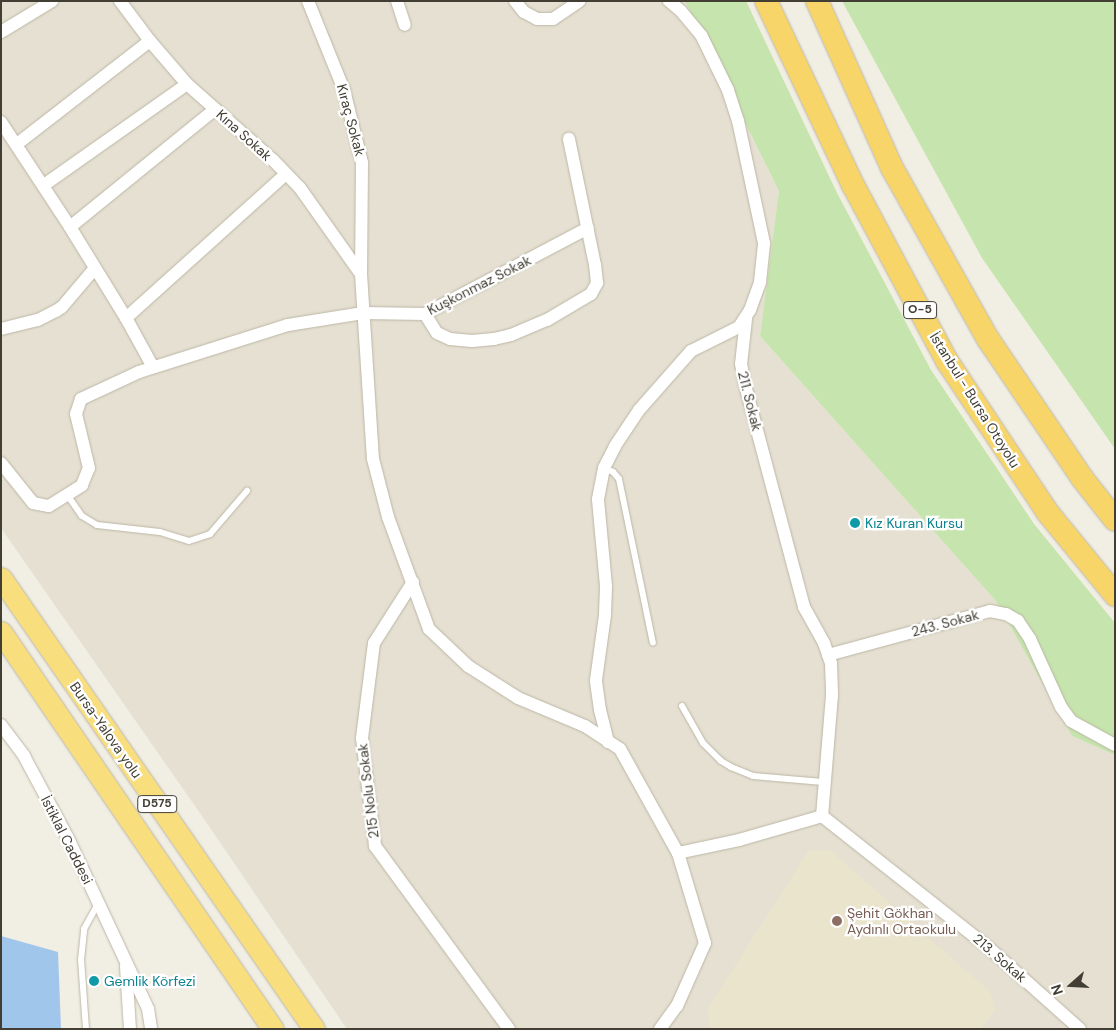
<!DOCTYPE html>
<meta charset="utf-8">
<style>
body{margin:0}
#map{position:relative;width:1116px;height:1030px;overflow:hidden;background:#f1eee3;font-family:"DM Sans",sans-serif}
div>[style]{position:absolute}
.residential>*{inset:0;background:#e5e0d1}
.education>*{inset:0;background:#eae4cd}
.green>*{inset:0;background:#c6e4ad}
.water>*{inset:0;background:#a1c6ec}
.roads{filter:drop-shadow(0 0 1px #bcb6a6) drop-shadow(0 0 1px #bcb6a6)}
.service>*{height:6px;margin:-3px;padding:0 3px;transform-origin:3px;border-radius:3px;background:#fff}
.minor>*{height:12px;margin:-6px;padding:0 6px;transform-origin:6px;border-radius:6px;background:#fff}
.trunk>*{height:21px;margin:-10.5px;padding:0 10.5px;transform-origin:10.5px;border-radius:10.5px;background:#f9de7e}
.motorway>*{height:22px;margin:-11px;padding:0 11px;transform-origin:11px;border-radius:11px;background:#f8d568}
.dots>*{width:14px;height:14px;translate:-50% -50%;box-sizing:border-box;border:2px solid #fff;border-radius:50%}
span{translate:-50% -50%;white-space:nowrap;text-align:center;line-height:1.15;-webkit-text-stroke:4.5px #fff;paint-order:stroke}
.shield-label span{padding:1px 4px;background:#fff;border:1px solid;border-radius:4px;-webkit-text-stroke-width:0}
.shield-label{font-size:12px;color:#423e34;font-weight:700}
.street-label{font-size:14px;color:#423e34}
.culture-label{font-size:14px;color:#0d838f}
.left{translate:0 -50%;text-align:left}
.education-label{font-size:14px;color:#785e54}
.frame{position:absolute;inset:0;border:2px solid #423e34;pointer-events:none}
.north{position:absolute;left:1046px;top:960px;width:50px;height:50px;-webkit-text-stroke:4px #fff;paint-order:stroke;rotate:251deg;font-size:14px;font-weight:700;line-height:20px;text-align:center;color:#423e34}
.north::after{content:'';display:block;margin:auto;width:18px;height:22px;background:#423e34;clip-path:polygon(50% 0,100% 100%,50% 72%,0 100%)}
</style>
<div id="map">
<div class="residential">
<div style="clip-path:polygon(1px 1px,685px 1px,779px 191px,760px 336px,996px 601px,1072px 736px,1115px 755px,1115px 1029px,347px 1029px,202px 816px,1px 528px)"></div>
</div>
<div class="education">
<div style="clip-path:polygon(809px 850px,831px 851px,990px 992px,995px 1010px,980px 1029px,710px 1029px,707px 1010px)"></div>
</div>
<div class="green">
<div style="clip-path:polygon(685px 1px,746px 1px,837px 193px,931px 370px,1034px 524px,1115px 623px,1115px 755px,1072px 736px,996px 601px,760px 336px,779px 191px)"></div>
<div style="clip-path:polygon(842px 1px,1115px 1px,1115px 449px,982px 258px)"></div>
</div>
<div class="water">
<div style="clip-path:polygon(1px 936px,58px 952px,61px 1029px,1px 1029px)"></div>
</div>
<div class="roads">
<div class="service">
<div style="left:604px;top:468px;width:10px;rotate:24deg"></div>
<div style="left:613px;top:472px;width:9px;rotate:49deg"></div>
<div style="left:619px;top:479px;width:167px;rotate:78.3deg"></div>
<div style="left:68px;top:496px;width:24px;rotate:55deg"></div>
<div style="left:82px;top:516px;width:17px;rotate:31deg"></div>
<div style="left:97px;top:525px;width:63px;rotate:6.3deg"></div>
<div style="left:160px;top:532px;width:30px;rotate:17deg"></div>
<div style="left:189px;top:541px;width:22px;rotate:-18deg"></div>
<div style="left:210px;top:534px;width:57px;rotate:-49.3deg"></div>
<div style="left:682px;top:706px;width:43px;rotate:60.4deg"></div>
<div style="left:703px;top:743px;width:25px;rotate:45deg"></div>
<div style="left:721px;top:761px;width:12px;rotate:31deg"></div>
<div style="left:731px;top:767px;width:24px;rotate:22deg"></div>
<div style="left:753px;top:776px;width:70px;rotate:4.9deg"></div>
<div style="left:86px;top:1029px;width:69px;rotate:-94.1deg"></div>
<div style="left:81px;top:960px;width:31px;rotate:-84deg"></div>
<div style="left:84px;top:929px;width:29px;rotate:-61deg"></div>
</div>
<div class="minor">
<div style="left:120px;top:1px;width:50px;rotate:53.1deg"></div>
<div style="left:150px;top:41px;width:57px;rotate:49.3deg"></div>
<div style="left:187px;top:84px;width:115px;rotate:41.5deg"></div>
<div style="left:273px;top:160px;width:39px;rotate:46deg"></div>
<div style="left:300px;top:188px;width:105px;rotate:54.7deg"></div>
<div style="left:308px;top:1px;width:96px;rotate:68deg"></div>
<div style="left:344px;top:90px;width:75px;rotate:76.1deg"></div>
<div style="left:362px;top:163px;width:111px;rotate:90.5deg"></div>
<div style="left:361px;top:274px;width:185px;rotate:86.3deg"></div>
<div style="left:373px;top:459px;width:60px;rotate:75.5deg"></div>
<div style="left:388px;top:517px;width:119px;rotate:69.9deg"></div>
<div style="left:429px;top:629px;width:54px;rotate:43.5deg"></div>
<div style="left:468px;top:666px;width:59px;rotate:32.6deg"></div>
<div style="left:518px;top:698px;width:73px;rotate:22.7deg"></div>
<div style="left:585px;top:726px;width:42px;rotate:33.3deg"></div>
<div style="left:620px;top:749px;width:119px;rotate:60.9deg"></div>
<div style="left:678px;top:853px;width:62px;rotate:-12deg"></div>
<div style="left:739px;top:840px;width:86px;rotate:-16.1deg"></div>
<div style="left:397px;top:1px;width:25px;rotate:72deg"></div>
<div style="left:515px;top:1px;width:14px;rotate:51deg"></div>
<div style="left:524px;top:12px;width:15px;rotate:28deg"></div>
<div style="left:537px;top:19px;width:16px"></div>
<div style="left:553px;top:19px;width:32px;rotate:-34deg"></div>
<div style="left:1px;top:32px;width:60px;rotate:-31.3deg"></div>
<div style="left:1px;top:122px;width:126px;rotate:56.7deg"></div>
<div style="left:70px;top:227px;width:107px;rotate:58.4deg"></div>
<div style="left:126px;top:318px;width:56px;rotate:61.1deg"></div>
<div style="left:17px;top:144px;width:168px;rotate:-37.8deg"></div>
<div style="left:44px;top:185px;width:175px;rotate:-35.2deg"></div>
<div style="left:70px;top:227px;width:187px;rotate:-39.1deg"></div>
<div style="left:425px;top:314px;width:22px;rotate:58deg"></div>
<div style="left:437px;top:333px;width:14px;rotate:25deg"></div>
<div style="left:450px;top:339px;width:22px;rotate:5deg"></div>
<div style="left:472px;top:341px;width:22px;rotate:-5deg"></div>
<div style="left:494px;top:339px;width:17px;rotate:-13deg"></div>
<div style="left:511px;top:335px;width:39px;rotate:-23deg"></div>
<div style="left:547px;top:320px;width:51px;rotate:-30.6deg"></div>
<div style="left:591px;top:294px;width:13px;rotate:-61deg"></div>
<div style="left:597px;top:283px;width:18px;rotate:-96deg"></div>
<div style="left:595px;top:265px;width:129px;rotate:-101.7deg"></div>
<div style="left:126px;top:318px;width:215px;rotate:-42deg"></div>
<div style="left:746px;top:319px;width:45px;rotate:96.3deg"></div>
<div style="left:741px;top:364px;width:21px;rotate:79deg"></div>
<div style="left:745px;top:385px;width:230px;rotate:75.1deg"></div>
<div style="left:804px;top:607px;width:41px;rotate:60.9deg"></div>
<div style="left:824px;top:643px;width:21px;rotate:71deg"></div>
<div style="left:831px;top:663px;width:32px;rotate:88deg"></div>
<div style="left:832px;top:695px;width:121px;rotate:94.7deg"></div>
<div style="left:1px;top:329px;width:38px;rotate:-14deg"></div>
<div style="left:38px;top:320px;width:20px;rotate:-27deg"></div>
<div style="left:56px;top:311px;width:7px;rotate:-34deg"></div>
<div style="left:62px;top:307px;width:51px;rotate:-49.8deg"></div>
<div style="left:1px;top:463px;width:51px;rotate:51.3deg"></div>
<div style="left:33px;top:503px;width:16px;rotate:11deg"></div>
<div style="left:49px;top:506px;width:39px;rotate:-32deg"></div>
<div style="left:82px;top:485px;width:18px;rotate:-68deg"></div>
<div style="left:89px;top:468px;width:56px;rotate:-103.5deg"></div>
<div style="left:76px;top:414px;width:16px;rotate:-72deg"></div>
<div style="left:81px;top:399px;width:64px;rotate:-25deg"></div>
<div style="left:139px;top:372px;width:156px;rotate:-17.5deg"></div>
<div style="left:288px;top:325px;width:76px;rotate:-9.1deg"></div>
<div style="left:363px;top:313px;width:62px;rotate:0.9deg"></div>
<div style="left:425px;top:314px;width:184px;rotate:-27.8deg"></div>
<div style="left:413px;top:582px;width:72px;rotate:122.6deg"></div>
<div style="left:374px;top:643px;width:96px;rotate:97.2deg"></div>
<div style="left:362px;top:738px;width:109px;rotate:83.1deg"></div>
<div style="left:375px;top:846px;width:227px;rotate:53.8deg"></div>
<div style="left:828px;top:655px;width:168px;rotate:-15.2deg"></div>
<div style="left:990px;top:611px;width:16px;rotate:11deg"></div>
<div style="left:1006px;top:614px;width:14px;rotate:30deg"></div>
<div style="left:1018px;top:621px;width:22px;rotate:56deg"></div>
<div style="left:1030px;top:639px;width:75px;rotate:65.5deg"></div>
<div style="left:1061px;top:707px;width:17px;rotate:54deg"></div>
<div style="left:1071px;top:721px;width:50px;rotate:28.6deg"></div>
<div style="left:1px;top:725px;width:39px;rotate:53deg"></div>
<div style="left:24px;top:756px;width:93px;rotate:61.8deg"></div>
<div style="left:68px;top:838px;width:189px;rotate:64.9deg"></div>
<div style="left:148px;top:1009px;width:20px;rotate:81deg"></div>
<div style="left:608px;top:742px;width:33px;rotate:-104deg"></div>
<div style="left:600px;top:710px;width:30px;rotate:-98deg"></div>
<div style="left:596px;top:680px;width:66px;rotate:-82.1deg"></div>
<div style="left:605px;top:615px;width:29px;rotate:-88deg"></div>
<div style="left:606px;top:586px;width:87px;rotate:-95.3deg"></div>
<div style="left:598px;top:499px;width:32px;rotate:-79deg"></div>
<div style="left:604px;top:468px;width:25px;rotate:-63deg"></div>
<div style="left:615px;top:446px;width:43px;rotate:-56.3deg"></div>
<div style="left:639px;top:410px;width:79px;rotate:-48.6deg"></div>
<div style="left:691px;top:351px;width:54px;rotate:-26.6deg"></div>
<div style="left:739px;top:327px;width:20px;rotate:-57deg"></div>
<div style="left:750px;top:310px;width:30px;rotate:-70deg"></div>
<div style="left:760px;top:282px;width:39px;rotate:-84deg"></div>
<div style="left:764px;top:243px;width:125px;rotate:-102deg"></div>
<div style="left:738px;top:121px;width:33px;rotate:-108deg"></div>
<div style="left:728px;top:90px;width:61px;rotate:-116.1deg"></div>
<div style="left:701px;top:35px;width:31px;rotate:-130deg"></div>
<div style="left:681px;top:11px;width:16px;rotate:-140deg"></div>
<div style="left:822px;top:816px;width:213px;rotate:38.3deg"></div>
<div style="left:989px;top:948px;width:122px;rotate:41.7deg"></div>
<div style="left:126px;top:966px;width:63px;rotate:86.4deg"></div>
<div style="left:660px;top:1029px;width:29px;rotate:-54deg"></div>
<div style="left:677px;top:1006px;width:69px;rotate:-66deg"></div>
<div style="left:705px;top:943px;width:94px;rotate:-106.7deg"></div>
</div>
<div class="trunk">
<div style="left:1px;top:578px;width:549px;rotate:55.24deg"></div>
<div style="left:1px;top:632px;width:481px;rotate:55.6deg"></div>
</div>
<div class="motorway">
<div style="left:766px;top:1px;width:204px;rotate:64.7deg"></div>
<div style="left:853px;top:185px;width:200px;rotate:61.9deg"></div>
<div style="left:947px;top:361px;width:182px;rotate:56.4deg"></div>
<div style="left:1048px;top:513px;width:106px;rotate:50.7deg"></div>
<div style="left:817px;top:1px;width:183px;rotate:65.8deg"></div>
<div style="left:892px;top:168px;width:196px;rotate:60.7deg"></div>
<div style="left:988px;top:339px;width:168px;rotate:55.9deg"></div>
<div style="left:1082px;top:478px;width:53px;rotate:51.8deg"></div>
</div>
</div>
<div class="dots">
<div style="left:855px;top:523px;background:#0f9aa8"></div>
<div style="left:837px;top:921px;background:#8d6e63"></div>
<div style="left:94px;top:981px;background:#0f9aa8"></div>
</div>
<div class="shield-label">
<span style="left:920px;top:310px">O-5</span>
<span style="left:157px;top:804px">D575</span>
</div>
<div class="street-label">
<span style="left:351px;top:120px;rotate:75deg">Kıraç Sokak</span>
<span style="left:244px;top:135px;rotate:42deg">Kına Sokak</span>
<span style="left:479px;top:285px;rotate:-27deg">Kuşkonmaz Sokak</span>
<span style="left:975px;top:400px;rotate:58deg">İstanbul - Bursa Otoyolu</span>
<span style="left:750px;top:401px;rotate:76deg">211. Sokak</span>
<span style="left:945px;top:623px;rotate:-15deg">243. Sokak</span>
<span style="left:106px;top:730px;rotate:55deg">Bursa-Yalova yolu</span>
<span style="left:368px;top:791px;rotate:-97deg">215 Nolu Sokak</span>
<span style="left:67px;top:840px;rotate:63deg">İstiklal Caddesi</span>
<span style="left:1000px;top:958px;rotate:41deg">213. Sokak</span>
</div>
<div class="culture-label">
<span class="left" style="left:865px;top:523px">Kız Kuran Kursu</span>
<span class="left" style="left:104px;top:981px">Gemlik Körfezi</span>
</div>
<div class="education-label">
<span class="left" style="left:847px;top:921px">Şehit Gökhan<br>Aydınlı Ortaokulu</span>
</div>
<div class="frame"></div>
<div class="north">N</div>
</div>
